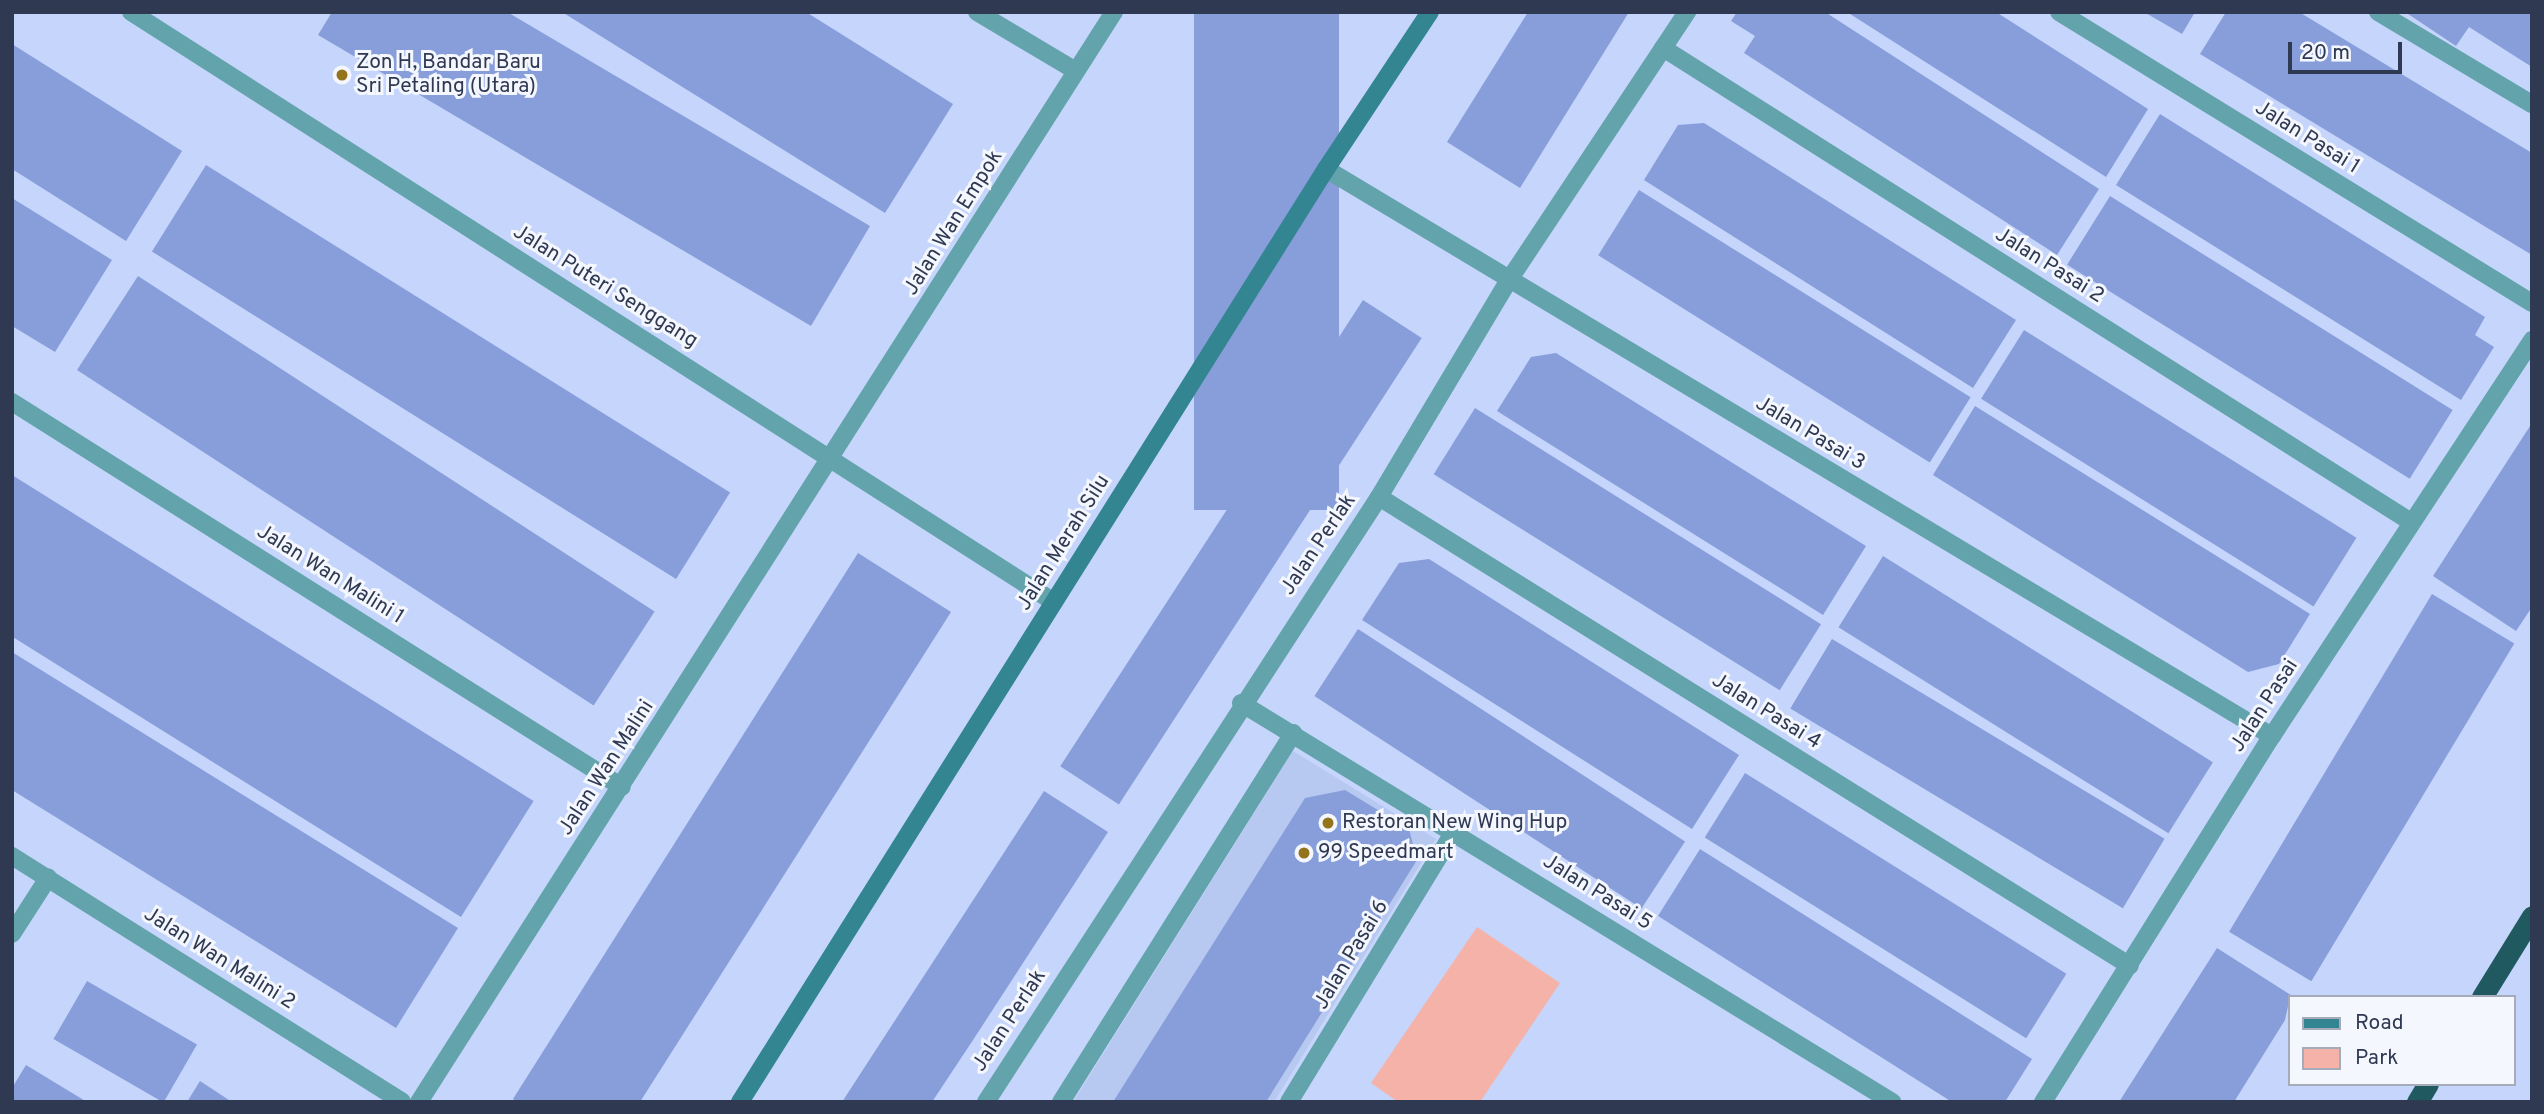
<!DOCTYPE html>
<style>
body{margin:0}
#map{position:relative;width:2544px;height:1114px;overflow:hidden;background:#c6d5fb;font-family:Overpass,sans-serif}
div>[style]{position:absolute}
.built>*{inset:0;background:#b7c8f1}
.green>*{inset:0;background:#f4b2a9}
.building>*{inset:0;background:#879eda;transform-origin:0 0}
.lane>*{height:18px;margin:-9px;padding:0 9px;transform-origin:9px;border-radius:9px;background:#63a3ac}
.street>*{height:18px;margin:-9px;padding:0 9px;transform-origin:9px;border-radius:9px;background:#63a3ac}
.secondary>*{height:18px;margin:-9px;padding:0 9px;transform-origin:9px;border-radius:9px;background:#328591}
.highway>*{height:21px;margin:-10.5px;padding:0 10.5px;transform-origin:10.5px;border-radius:10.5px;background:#215961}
.dots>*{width:19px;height:19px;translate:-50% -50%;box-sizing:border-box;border:4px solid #f4f7fd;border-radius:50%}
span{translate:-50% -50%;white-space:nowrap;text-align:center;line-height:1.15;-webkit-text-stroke:6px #f4f7fd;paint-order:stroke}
.poi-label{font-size:21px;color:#2f3952}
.left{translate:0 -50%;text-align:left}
.street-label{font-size:21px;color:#2f3952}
.frame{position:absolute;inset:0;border:14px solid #2f3952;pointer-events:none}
.legend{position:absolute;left:2288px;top:995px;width:228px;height:91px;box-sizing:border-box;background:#f4f7fd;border:2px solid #a5abb9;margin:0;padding:9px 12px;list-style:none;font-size:21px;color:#2f3952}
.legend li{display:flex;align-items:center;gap:14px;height:35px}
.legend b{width:35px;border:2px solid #a5abb9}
.scale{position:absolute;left:2288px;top:42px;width:114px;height:32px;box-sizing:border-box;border:4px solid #2f3952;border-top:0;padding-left:9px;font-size:21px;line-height:24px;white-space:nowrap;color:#2f3952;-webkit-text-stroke:5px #f4f7fd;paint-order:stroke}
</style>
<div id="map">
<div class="built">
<div style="clip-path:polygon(1293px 751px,1436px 839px,1274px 1102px,1073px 1102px)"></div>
</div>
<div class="green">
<div style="clip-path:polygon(1477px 927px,1560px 983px,1480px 1102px,1398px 1102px,1371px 1083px)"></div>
</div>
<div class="building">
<div style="clip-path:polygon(332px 12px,507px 12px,870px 226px,811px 326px,318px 35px)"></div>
<div style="clip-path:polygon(562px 12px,806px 12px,953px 104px,885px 213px)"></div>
<div style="left:1194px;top:12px;width:145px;height:498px"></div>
<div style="clip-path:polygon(1528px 12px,1629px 12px,1520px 188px,1447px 142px)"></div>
<div style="clip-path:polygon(1737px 12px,1825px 12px,2099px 189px,2057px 255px,1744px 53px,1755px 36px,1731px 21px)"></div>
<div style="clip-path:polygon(1847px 12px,1996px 12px,2148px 109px,2106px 177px)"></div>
<div style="clip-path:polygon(2144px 12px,2195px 12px,2182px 34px)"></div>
<div style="clip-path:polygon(2226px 12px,2299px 12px,2532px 153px,2532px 255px,2200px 54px)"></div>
<div style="clip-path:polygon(2405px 12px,2532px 12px,2532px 67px,2469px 27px,2456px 46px)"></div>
<div style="clip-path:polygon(12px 44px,182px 151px,126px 241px,12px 169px)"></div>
<div style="clip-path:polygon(2160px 114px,2485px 317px,2475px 335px,2494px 347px,2461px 400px,2116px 185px)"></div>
<div style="clip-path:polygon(1704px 123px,2016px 320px,1973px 388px,1644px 180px,1678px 125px)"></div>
<div style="left:206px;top:165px;width:618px;height:102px;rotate:32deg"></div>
<div style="left:1639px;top:190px;width:391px;height:77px;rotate:32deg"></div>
<div style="left:2110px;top:196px;width:404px;height:81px;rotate:32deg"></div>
<div style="clip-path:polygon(12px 198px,112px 260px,55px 352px,12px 326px)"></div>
<div style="left:138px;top:276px;width:616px;height:112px;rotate:33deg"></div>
<div style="left:1363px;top:300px;width:70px;height:556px;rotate:33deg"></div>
<div style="left:2024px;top:330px;width:392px;height:81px;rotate:32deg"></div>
<div style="clip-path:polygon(1556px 353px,1866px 546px,1823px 615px,1497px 411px,1531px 357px)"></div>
<div style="clip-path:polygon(1975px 406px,2310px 614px,2279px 664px,2248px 672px,1933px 475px)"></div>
<div style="left:1475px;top:408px;width:408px;height:78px;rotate:32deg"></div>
<div style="clip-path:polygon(2532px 423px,2532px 607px,2516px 631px,2433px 576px)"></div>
<div style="left:12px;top:475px;width:615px;height:137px;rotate:32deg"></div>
<div style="clip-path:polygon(858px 553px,951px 612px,640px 1102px,517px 1102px,513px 1099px)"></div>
<div style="left:1883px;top:556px;width:389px;height:84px;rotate:32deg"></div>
<div style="clip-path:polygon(1429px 559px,1739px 755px,1692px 829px,1362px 620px,1399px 563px)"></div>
<div style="left:2432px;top:594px;width:96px;height:394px;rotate:31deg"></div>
<div style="left:1358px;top:629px;width:390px;height:80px;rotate:33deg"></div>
<div style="left:1832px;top:639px;width:388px;height:81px;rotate:31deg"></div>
<div style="clip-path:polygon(12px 652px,458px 928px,396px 1028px,12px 790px)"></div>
<div style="left:1745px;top:773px;width:379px;height:76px;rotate:32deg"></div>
<div style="clip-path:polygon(1345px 790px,1409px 829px,1417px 860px,1266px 1102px,1113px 1102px,1305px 798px)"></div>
<div style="clip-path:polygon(1044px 791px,1108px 832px,975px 1037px,932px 1102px,842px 1102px)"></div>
<div style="clip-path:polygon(1700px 849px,2032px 1059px,2005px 1102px,1952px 1102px,1658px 916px)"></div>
<div style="clip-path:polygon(2217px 948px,2294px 997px,2290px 997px,2285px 1020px,2234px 1102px,2119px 1102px)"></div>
<div style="left:87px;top:981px;width:127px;height:67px;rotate:30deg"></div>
<div style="clip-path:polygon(26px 1065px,87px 1102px,12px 1102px,12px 1088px)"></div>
<div style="clip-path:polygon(200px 1081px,232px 1102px,187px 1102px)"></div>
</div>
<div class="lane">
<div style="left:2378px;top:12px;width:179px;rotate:30.9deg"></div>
<div style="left:1061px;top:1102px;width:436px;rotate:-57.8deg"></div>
</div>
<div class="street">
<div style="left:131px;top:12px;width:1095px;rotate:32.59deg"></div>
<div style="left:977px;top:12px;width:115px;rotate:30.8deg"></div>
<div style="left:2059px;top:12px;width:555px;rotate:31.6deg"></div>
<div style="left:1663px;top:48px;width:886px;rotate:32.36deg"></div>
<div style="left:1326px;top:169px;width:1103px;rotate:30.94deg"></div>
<div style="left:12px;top:402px;width:721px;rotate:32.26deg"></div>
<div style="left:1379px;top:497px;width:885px;rotate:31.98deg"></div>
<div style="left:1241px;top:703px;width:764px;rotate:31.5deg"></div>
<div style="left:12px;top:856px;width:461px;rotate:32.2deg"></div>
<div style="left:12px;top:934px;width:67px;rotate:-57.3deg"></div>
<div style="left:419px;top:1102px;width:1293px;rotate:-57.48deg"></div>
<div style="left:986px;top:1102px;width:721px;rotate:-56.99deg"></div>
<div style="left:1379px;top:497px;width:253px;rotate:-59.1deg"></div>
<div style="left:1509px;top:280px;width:322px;rotate:-56.4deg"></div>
<div style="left:1289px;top:1102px;width:316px;rotate:-58.6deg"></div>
<div style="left:2043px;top:1102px;width:432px;rotate:-58deg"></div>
<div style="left:2272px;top:736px;width:474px;rotate:-56.7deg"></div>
</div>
<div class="secondary">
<div style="left:740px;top:1102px;width:1102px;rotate:-57.87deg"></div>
<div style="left:1326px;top:169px;width:188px;rotate:-56.5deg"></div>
</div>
<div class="highway">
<div style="left:2482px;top:997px;width:95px;rotate:-58.3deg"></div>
<div style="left:2417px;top:1102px;width:21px;rotate:-59deg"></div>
</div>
<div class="dots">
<div style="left:342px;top:75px;background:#93741a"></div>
<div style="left:1328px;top:823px;background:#93741a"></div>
<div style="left:1304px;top:853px;background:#93741a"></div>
</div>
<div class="poi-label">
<span class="left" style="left:356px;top:75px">Zon H, Bandar Baru<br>Sri Petaling (Utara)</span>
<span class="left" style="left:1342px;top:823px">Restoran New Wing Hup</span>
<span class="left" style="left:1318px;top:853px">99 Speedmart</span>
</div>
<div class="street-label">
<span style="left:2307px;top:138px;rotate:32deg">Jalan Pasai 1</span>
<span style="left:954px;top:223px;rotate:-58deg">Jalan Wan Empok</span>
<span style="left:2049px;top:266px;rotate:32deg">Jalan Pasai 2</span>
<span style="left:605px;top:287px;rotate:32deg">Jalan Puteri Senggang</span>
<span style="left:1810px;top:434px;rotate:31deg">Jalan Pasai 3</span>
<span style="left:1064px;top:543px;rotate:-58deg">Jalan Merah Silu</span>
<span style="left:1319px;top:545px;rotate:-56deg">Jalan Perlak</span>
<span style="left:330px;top:575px;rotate:32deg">Jalan Wan Malini 1</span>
<span style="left:2265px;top:706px;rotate:-57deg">Jalan Pasai</span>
<span style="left:1766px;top:712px;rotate:32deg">Jalan Pasai 4</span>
<span style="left:607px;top:768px;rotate:-57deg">Jalan Wan Malini</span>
<span style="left:1597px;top:893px;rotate:32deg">Jalan Pasai 5</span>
<span style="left:1352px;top:955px;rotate:-59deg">Jalan Pasai 6</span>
<span style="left:219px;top:959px;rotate:32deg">Jalan Wan Malini 2</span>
<span style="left:1010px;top:1021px;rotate:-57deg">Jalan Perlak</span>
</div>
<div class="frame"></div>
<ul class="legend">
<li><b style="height:9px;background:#328591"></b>Road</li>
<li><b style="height:19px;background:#f4b2a9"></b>Park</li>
</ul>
<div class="scale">20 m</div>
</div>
